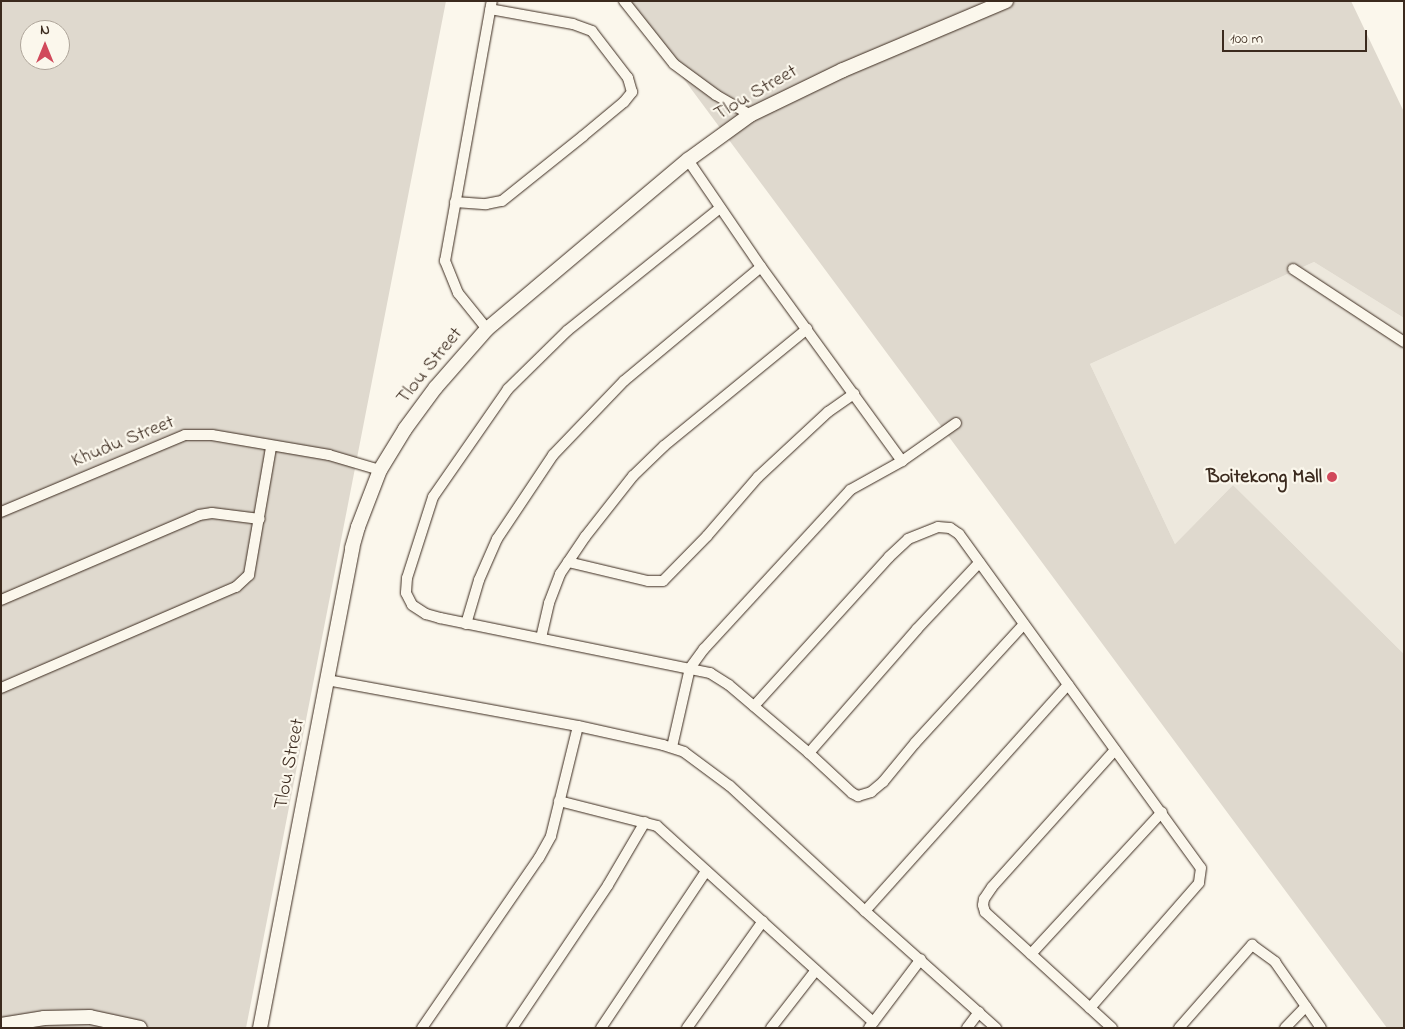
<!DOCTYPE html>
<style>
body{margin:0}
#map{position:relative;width:1405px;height:1029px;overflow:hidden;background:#fbf7ec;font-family:"Indie Flower",sans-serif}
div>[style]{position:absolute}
.built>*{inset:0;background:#ede8dd}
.green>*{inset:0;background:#dfd9ce}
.roads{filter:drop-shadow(0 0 1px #3b2a1e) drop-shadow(0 0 1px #3b2a1e)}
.street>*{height:10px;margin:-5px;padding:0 5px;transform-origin:5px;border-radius:5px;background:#fbf7ec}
.secondary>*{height:14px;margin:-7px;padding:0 7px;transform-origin:7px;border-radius:7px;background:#fbf7ec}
.dots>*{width:14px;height:14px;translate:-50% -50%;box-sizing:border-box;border:2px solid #fbf7ec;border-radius:50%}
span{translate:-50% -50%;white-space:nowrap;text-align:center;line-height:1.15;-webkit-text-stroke:4.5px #fbf7ec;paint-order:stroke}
.street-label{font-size:20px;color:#3b2a1e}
.poi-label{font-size:20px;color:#3b2a1e;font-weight:700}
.right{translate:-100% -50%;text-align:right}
.frame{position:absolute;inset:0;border:2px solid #3b2a1e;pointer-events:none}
.north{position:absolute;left:20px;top:20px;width:50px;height:50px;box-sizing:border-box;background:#fbf7ec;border:1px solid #aea59a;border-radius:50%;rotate:0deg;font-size:14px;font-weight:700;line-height:20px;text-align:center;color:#3b2a1e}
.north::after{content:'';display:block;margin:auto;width:18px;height:22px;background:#d1495b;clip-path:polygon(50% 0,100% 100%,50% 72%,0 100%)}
.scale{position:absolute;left:1222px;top:30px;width:145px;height:22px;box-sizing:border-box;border:2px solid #3b2a1e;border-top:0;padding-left:6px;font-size:15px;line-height:18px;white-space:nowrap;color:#3b2a1e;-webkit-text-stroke:4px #fbf7ec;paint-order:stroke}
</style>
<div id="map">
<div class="built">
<div style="clip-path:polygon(1314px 262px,1404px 318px,1404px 654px,1233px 485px,1175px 544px,1090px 364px)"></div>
</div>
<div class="green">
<div style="clip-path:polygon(evenodd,1px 1px,446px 1px,246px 1028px,1px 1028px,1px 1px,30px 30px,60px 30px,60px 60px,30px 60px,30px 30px)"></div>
<div style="clip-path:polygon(626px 1px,1351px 1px,1404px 112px,1404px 318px,1314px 262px,1090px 364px,1175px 544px,1233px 485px,1404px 654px,1404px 1028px,1387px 1028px)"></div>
</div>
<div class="roads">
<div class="street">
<div style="left:624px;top:1px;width:80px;rotate:51.6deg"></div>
<div style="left:674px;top:64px;width:52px;rotate:36.4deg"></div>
<div style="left:716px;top:95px;width:39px;rotate:30deg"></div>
<div style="left:688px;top:160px;width:130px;rotate:55.7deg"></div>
<div style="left:761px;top:267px;width:240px;rotate:54deg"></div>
<div style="left:455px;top:202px;width:31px;rotate:4deg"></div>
<div style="left:486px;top:204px;width:16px;rotate:-11deg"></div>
<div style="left:502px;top:201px;width:104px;rotate:-38.7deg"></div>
<div style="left:583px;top:136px;width:53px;rotate:-39.7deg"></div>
<div style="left:624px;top:102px;width:13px;rotate:-51deg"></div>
<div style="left:632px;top:92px;width:15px;rotate:-106deg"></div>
<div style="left:628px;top:78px;width:59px;rotate:-127.5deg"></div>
<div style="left:592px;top:31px;width:20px;rotate:-160deg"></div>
<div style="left:573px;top:24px;width:84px;rotate:-169.8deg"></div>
<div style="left:720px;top:208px;width:196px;rotate:141.2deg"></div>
<div style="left:567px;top:331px;width:83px;rotate:135.5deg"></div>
<div style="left:508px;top:389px;width:131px;rotate:124.8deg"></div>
<div style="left:433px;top:497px;width:85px;rotate:107.8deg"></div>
<div style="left:407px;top:578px;width:15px;rotate:94deg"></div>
<div style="left:406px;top:593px;width:13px;rotate:63deg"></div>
<div style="left:412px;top:605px;width:17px;rotate:33deg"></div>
<div style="left:426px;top:614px;width:15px;rotate:16deg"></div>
<div style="left:440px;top:618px;width:276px;rotate:11.5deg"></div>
<div style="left:710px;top:673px;width:22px;rotate:32deg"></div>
<div style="left:729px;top:685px;width:105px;rotate:40.4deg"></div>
<div style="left:809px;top:753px;width:59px;rotate:42.9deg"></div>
<div style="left:852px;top:793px;width:7px;rotate:27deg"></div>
<div style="left:858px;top:796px;width:14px;rotate:-17deg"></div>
<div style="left:871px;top:792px;width:16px;rotate:-40deg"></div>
<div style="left:883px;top:782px;width:50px;rotate:-50.6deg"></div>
<div style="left:915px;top:743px;width:161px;rotate:-47.5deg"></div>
<div style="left:1293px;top:269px;width:133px;rotate:33.3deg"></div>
<div style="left:487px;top:329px;width:46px;rotate:-128.9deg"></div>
<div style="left:458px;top:293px;width:35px;rotate:-112deg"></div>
<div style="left:445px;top:261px;width:264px;rotate:-79.8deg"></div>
<div style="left:1px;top:512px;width:199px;rotate:-22.7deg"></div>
<div style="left:185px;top:435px;width:27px"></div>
<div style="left:212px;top:435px;width:119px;rotate:9.7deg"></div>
<div style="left:329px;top:455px;width:53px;rotate:16.4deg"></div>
<div style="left:568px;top:562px;width:82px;rotate:13.4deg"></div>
<div style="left:648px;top:581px;width:15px"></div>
<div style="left:663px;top:581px;width:63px;rotate:-45.6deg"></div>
<div style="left:707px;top:536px;width:78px;rotate:-49.2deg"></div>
<div style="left:758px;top:477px;width:96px;rotate:-42.9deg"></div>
<div style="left:828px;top:412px;width:32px;rotate:-35deg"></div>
<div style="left:1px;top:600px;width:215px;rotate:-23.2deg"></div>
<div style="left:199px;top:515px;width:13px;rotate:-9deg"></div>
<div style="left:212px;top:513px;width:48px;rotate:7.1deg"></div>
<div style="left:466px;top:624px;width:46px;rotate:-73.5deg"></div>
<div style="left:479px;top:580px;width:45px;rotate:-66.3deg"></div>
<div style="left:497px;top:539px;width:101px;rotate:-56.3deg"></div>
<div style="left:553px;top:455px;width:103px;rotate:-46.2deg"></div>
<div style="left:624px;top:381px;width:178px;rotate:-39.8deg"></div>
<div style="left:541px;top:638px;width:36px;rotate:-77deg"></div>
<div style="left:549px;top:603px;width:31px;rotate:-69deg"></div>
<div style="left:560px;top:574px;width:45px;rotate:-56deg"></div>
<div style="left:585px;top:537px;width:78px;rotate:-51.8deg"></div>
<div style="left:633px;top:476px;width:43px;rotate:-44.1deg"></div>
<div style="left:664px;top:446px;width:185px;rotate:-39.3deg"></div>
<div style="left:327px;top:680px;width:255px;rotate:10.4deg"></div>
<div style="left:578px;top:726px;width:87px;rotate:12.6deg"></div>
<div style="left:663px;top:745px;width:22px;rotate:18deg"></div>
<div style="left:684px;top:752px;width:57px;rotate:36.5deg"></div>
<div style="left:730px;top:786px;width:184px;rotate:42.8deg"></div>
<div style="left:865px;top:911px;width:176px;rotate:41.8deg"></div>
<div style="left:1px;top:688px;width:256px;rotate:-23.3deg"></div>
<div style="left:236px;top:587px;width:18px;rotate:-43deg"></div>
<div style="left:249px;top:575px;width:130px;rotate:-80.2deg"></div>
<div style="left:754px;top:706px;width:201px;rotate:-47.8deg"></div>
<div style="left:889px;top:557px;width:26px;rotate:-43deg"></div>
<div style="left:908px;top:539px;width:32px;rotate:-22deg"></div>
<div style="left:938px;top:527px;width:12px;rotate:5deg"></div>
<div style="left:950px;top:528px;width:11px;rotate:34deg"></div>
<div style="left:959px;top:534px;width:412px;rotate:54.1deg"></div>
<div style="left:1201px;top:868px;width:15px;rotate:98deg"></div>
<div style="left:1199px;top:883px;width:166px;rotate:131.1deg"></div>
<div style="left:672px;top:747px;width:81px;rotate:-77.2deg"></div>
<div style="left:690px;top:668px;width:24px;rotate:-54deg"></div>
<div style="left:704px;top:649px;width:216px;rotate:-47.4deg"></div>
<div style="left:850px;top:490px;width:60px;rotate:-29.1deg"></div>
<div style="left:902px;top:461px;width:66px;rotate:-35.1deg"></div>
<div style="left:809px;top:753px;width:164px;rotate:-48.9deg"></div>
<div style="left:917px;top:629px;width:91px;rotate:-46.8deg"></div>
<div style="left:559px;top:801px;width:101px;rotate:14.3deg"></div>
<div style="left:657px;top:826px;width:292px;rotate:42.2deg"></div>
<div style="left:865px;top:911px;width:304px;rotate:-48.1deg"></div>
<div style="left:1031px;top:954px;width:193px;rotate:-47.3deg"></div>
<div style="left:422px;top:1028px;width:206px;rotate:-55.5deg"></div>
<div style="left:539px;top:858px;width:25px;rotate:-61deg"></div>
<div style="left:551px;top:836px;width:113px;rotate:-76.2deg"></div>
<div style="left:512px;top:1028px;width:172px;rotate:-56.1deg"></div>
<div style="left:608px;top:885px;width:73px;rotate:-59.6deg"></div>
<div style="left:601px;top:1028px;width:189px;rotate:-56.2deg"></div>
<div style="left:687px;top:1028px;width:131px;rotate:-54.6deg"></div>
<div style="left:771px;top:1028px;width:73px;rotate:-52.2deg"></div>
<div style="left:869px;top:1028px;width:86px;rotate:-53deg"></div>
<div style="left:967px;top:1028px;width:20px;rotate:-53deg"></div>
<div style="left:1112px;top:1028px;width:172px;rotate:-137.6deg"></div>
<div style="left:985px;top:912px;width:7px;rotate:-106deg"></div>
<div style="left:983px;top:905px;width:6px;rotate:-81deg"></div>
<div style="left:984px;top:899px;width:14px;rotate:-56deg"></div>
<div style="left:992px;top:887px;width:184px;rotate:-48.1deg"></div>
<div style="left:1179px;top:1028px;width:111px;rotate:-48.7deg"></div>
<div style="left:1252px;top:945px;width:29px;rotate:36deg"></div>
<div style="left:1275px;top:962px;width:80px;rotate:55.1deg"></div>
<div style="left:1285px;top:1028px;width:30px;rotate:-46deg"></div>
</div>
<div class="secondary">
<div style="left:1px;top:1025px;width:44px;rotate:-9.2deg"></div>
<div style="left:44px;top:1018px;width:46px;rotate:-1.2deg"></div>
<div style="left:90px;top:1017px;width:51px;rotate:12.4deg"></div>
<div style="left:260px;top:1028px;width:489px;rotate:-79.1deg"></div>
<div style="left:352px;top:548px;width:22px;rotate:-74deg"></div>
<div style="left:358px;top:527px;width:61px;rotate:-68.9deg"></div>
<div style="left:380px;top:470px;width:48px;rotate:-58.6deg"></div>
<div style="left:405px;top:429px;width:52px;rotate:-53.6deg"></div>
<div style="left:436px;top:387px;width:77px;rotate:-48.7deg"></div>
<div style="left:487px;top:329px;width:263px;rotate:-40.1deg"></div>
<div style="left:688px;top:160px;width:77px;rotate:-36deg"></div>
<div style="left:750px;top:115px;width:103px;rotate:-25.8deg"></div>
<div style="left:843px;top:70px;width:177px;rotate:-22.9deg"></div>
</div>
</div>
<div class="dots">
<div style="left:1332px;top:477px;background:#d1495b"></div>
</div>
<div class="street-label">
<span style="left:756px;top:93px;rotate:-30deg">Tlou Street</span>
<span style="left:430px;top:366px;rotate:-51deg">Tlou Street</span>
<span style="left:123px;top:442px;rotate:-22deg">Khudu Street</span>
<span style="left:290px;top:764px;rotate:-79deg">Tlou Street</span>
</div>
<div class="poi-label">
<span class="right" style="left:1322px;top:477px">Boitekong Mall</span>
</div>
<div class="frame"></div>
<div class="north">N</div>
<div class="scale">100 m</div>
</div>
